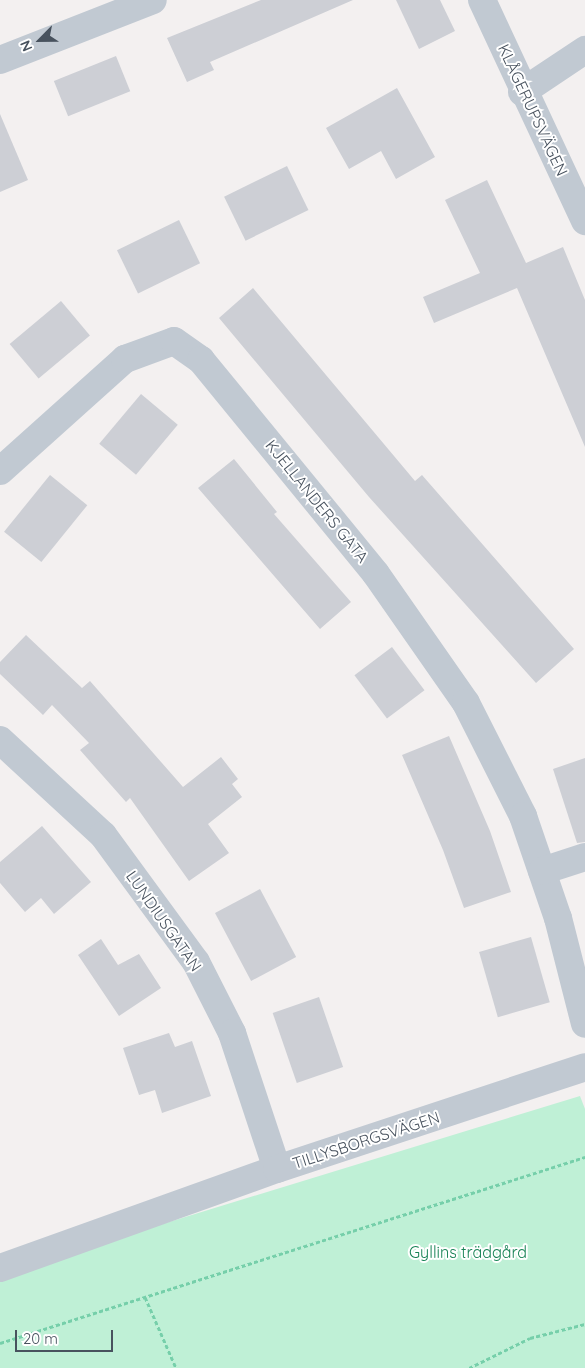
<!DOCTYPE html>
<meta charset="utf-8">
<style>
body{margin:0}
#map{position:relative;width:585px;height:1368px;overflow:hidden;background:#f3f0f0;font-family:Quicksand,sans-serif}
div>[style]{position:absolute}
.green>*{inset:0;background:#bff0d6}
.building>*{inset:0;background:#cdcfd5;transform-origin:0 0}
.path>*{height:3px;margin-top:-1.5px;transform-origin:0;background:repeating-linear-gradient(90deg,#76cfaa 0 4px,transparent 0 6.5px)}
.minor>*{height:28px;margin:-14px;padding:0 14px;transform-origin:14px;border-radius:14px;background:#c1c9d2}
span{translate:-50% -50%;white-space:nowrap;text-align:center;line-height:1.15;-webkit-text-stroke:4px #fff;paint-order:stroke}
.street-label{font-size:16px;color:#48525e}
.park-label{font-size:16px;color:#168254}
.north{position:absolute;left:15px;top:15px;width:50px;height:50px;-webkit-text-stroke:4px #fff;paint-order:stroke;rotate:247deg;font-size:14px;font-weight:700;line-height:20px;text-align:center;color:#48525e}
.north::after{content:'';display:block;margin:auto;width:18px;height:22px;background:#48525e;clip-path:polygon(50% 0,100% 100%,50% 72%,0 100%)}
.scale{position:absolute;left:15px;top:1330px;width:98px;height:22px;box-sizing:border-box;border:2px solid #48525e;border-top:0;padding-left:6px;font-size:15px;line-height:18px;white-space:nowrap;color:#48525e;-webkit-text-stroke:4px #fff;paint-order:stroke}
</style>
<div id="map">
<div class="green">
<div style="clip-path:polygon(580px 1096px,585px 1109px,585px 1368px,0 1368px,0 1282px,130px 1234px)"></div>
</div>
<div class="building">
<div style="clip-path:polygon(261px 0,353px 0,210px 62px,214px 70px,187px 82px,167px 38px)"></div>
<div style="clip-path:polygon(396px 0,440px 0,455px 31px,419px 49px)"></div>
<div style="left:116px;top:56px;width:38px;height:67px;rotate:68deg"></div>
<div style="clip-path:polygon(397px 88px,435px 157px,396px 179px,381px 151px,349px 169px,326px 128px)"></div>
<div style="clip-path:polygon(0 114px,28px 180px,0 192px)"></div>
<div style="left:287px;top:166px;width:49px;height:70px;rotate:64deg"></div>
<div style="clip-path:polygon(487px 180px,526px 263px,563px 247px,585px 300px,585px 447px,517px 288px,434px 323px,423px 297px,480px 273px,445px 200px)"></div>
<div style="left:179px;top:220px;width:48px;height:69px;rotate:64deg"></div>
<div style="clip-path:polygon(253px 288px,415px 481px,422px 475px,574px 649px,536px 683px,369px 497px,219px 318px)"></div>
<div style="left:61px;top:301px;width:45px;height:67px;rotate:50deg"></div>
<div style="left:141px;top:394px;width:48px;height:65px;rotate:40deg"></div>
<div style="clip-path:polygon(234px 459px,277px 512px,274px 514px,351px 602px,320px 629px,198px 488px)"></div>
<div style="left:50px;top:475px;width:48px;height:73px;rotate:39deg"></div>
<div style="clip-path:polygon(26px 635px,82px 688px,90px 681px,183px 787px,221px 757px,238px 779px,232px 784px,242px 797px,208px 824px,229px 853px,189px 881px,130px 798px,126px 802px,80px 750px,89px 743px,52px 705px,43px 715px,0 674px,0 662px)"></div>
<div style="left:392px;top:647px;width:54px;height:47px;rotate:53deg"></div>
<div style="clip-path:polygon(449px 736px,490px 831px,511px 892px,464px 908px,443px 850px,402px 755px)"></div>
<div style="clip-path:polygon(585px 758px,585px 842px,577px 843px,553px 769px)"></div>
<div style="clip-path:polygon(42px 826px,91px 882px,54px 914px,41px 898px,25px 912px,0 883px,0 862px)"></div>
<div style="left:260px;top:889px;width:77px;height:51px;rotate:62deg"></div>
<div style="left:531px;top:937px;width:68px;height:54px;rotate:74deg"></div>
<div style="clip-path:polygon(101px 939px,118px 965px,139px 954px,161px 988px,119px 1016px,78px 955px)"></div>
<div style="left:319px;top:997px;width:74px;height:49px;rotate:71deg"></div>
<div style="clip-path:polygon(169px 1033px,175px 1047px,192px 1041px,211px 1096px,162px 1113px,155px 1090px,139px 1095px,123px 1048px)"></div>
</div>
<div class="path">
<div style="left:145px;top:1297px;width:77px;rotate:66.4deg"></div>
<div style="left:0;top:1343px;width:614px;rotate:-17.64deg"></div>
<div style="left:469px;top:1368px;width:68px;rotate:-26.2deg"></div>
<div style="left:530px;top:1338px;width:57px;rotate:-14.3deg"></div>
</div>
<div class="minor">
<div style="left:482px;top:0;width:244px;rotate:65deg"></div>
<div style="left:0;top:60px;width:164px;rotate:-21.4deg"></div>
<div style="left:522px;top:92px;width:76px;rotate:-33.7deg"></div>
<div style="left:0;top:471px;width:168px;rotate:-41.9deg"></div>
<div style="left:125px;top:359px;width:52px;rotate:-20.2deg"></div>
<div style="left:174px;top:341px;width:33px;rotate:35deg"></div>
<div style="left:201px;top:360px;width:276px;rotate:50.7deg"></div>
<div style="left:376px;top:574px;width:157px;rotate:55.1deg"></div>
<div style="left:466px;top:703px;width:127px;rotate:63.2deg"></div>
<div style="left:523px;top:816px;width:108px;rotate:71.1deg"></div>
<div style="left:558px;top:918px;width:109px;rotate:75.7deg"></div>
<div style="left:0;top:740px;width:140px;rotate:42.7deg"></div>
<div style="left:103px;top:835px;width:157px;rotate:53.8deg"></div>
<div style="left:196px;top:962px;width:80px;rotate:63.1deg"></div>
<div style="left:232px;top:1033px;width:143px;rotate:71.7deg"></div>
<div style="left:542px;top:871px;width:45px;rotate:-18deg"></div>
<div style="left:0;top:1268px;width:294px;rotate:-19.7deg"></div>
<div style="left:277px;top:1169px;width:324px;rotate:-18.3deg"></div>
</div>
<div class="street-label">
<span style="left:533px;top:110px;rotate:65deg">KLÅGERUPSVÄGEN</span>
<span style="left:317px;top:501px;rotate:51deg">KJELLANDERS GATA</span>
<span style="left:164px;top:921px;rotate:55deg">LUNDIUSGATAN</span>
<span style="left:366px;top:1140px;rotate:-18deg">TILLYSBORGSVÄGEN</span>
</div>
<div class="park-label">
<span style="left:468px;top:1252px">Gyllins trädgård</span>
</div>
<div class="north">N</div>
<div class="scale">20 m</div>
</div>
